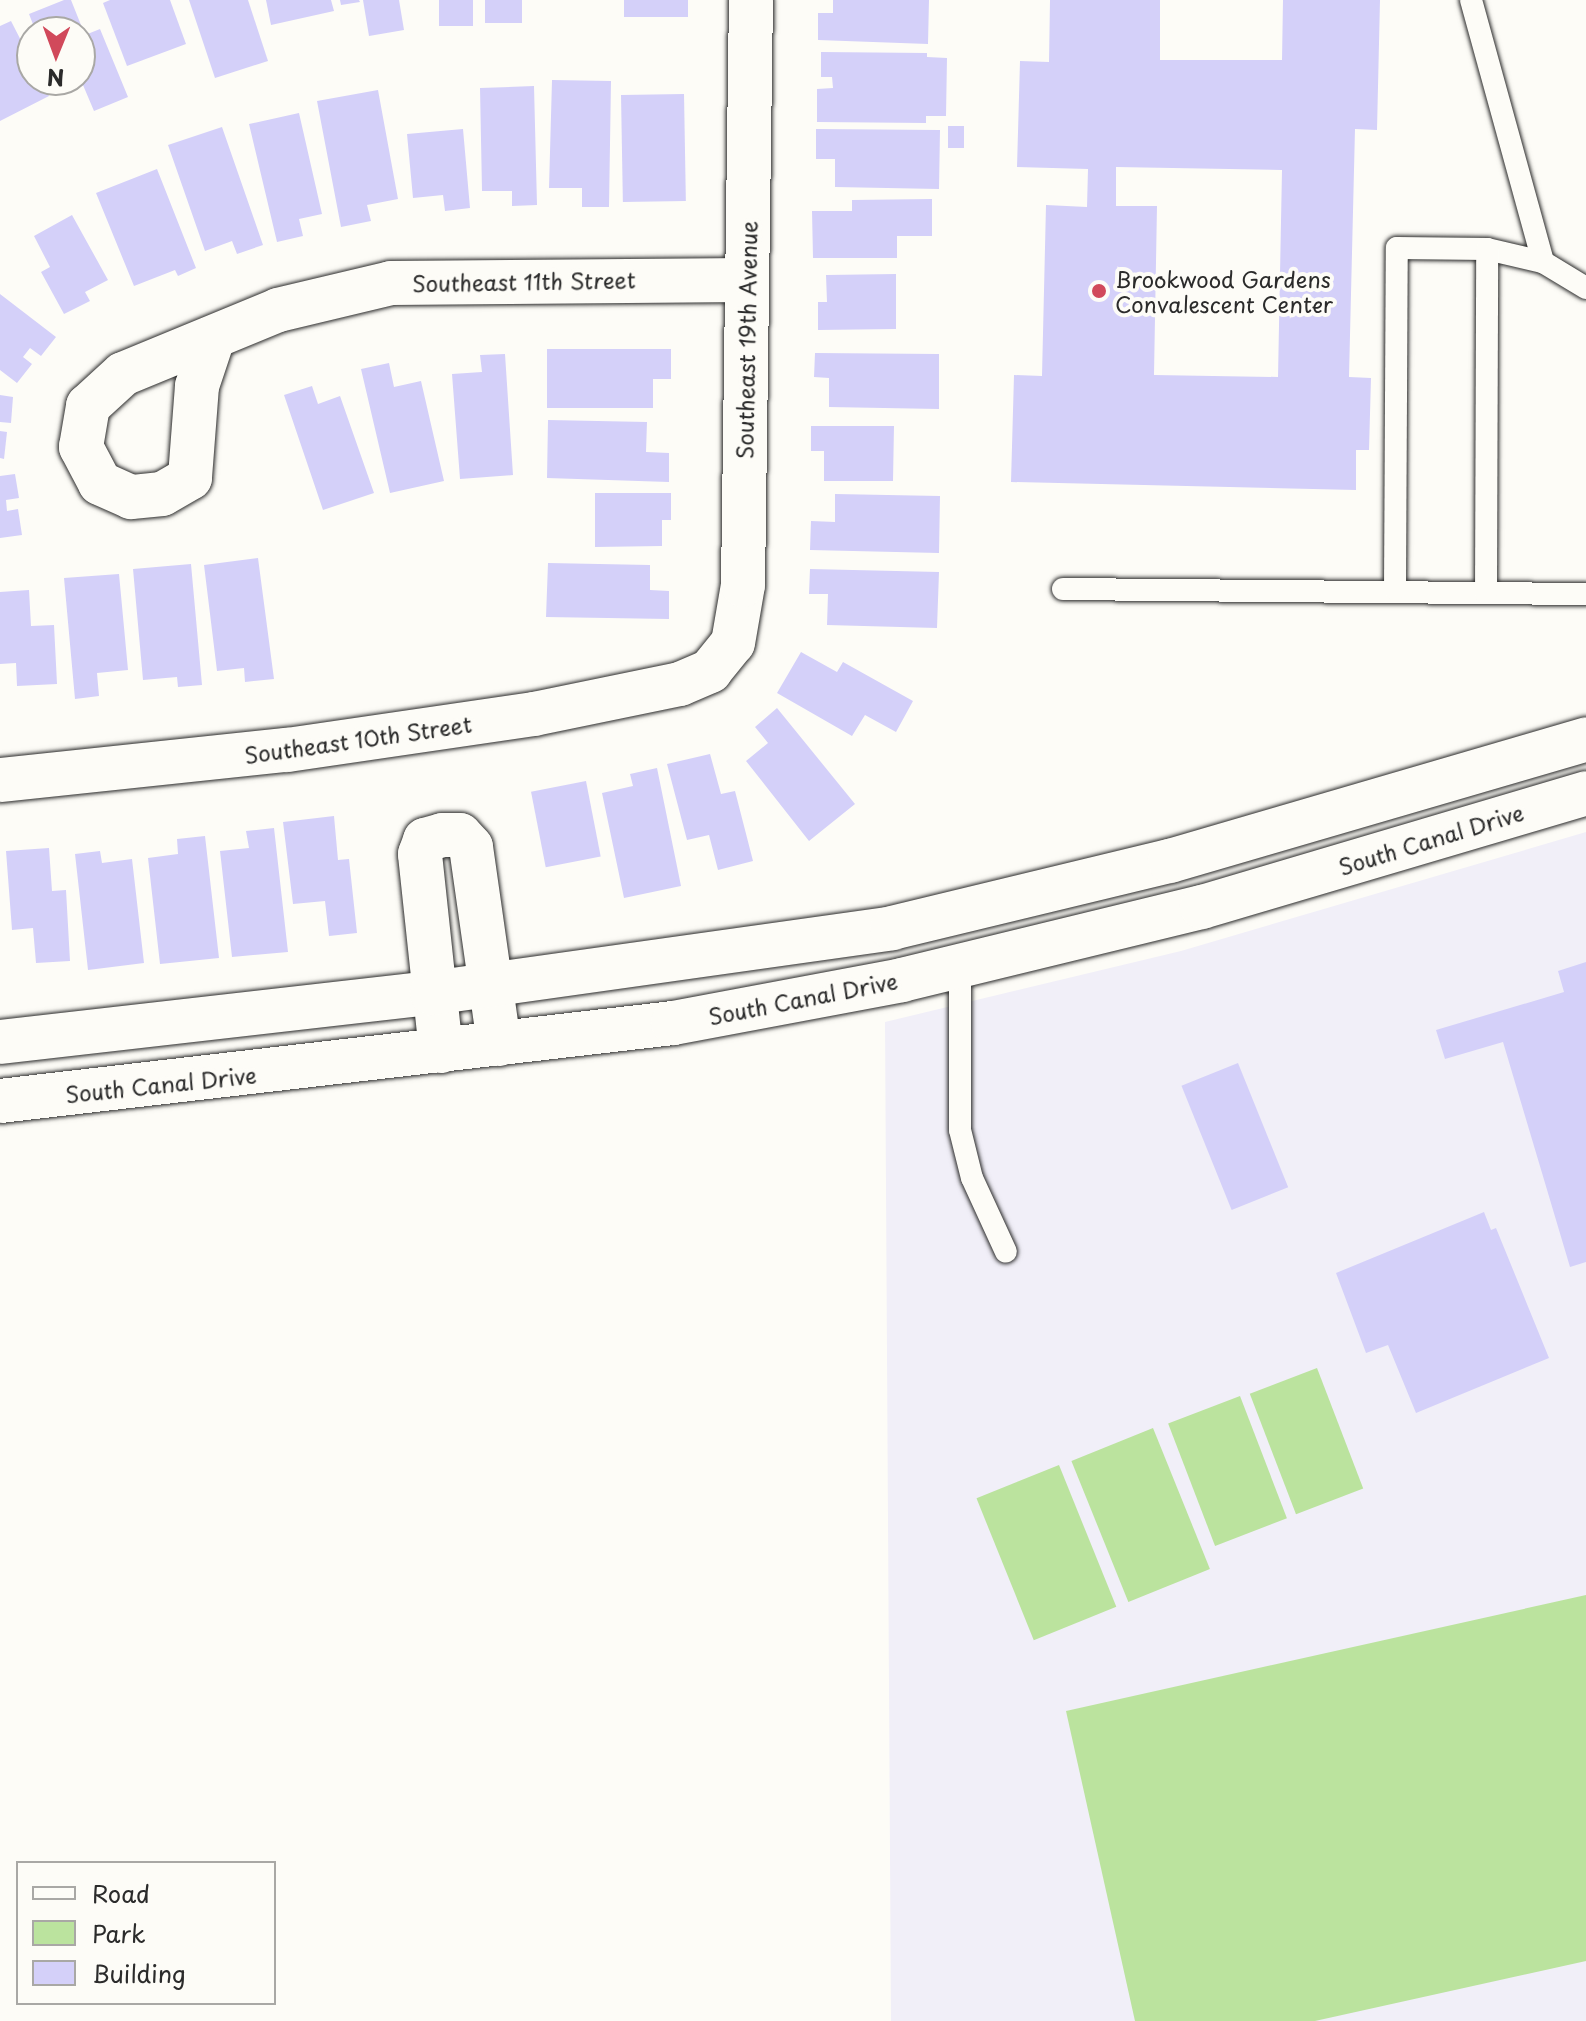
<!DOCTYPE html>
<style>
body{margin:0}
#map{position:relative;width:1586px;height:2021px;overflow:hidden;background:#fdfcf7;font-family:"Playpen Sans",sans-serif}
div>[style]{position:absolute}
.built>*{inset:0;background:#f1eff8}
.green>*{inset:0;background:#bbe39e;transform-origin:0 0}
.building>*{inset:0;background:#d4d0f9;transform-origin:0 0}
.roads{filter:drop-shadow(0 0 2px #2b2b2b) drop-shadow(0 0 2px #2b2b2b)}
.service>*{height:22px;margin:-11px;padding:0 11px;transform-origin:11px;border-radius:11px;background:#fdfcf7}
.minor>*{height:44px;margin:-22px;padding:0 22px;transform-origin:22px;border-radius:22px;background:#fdfcf7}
.tertiary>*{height:44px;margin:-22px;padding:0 22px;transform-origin:22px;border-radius:22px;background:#fdfcf7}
.dots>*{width:22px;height:22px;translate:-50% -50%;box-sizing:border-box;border:4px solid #fdfcf7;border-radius:50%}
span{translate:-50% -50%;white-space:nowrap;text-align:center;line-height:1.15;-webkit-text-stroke:8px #fdfcf7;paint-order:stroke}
.poi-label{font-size:22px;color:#2b2b2b}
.left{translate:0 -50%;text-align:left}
.street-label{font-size:22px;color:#2b2b2b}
.legend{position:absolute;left:16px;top:1861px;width:260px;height:144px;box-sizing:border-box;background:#fdfcf7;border:2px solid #a9a8a5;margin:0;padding:10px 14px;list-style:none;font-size:24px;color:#2b2b2b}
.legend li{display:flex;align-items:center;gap:16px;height:40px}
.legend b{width:40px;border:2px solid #a9a8a5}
.north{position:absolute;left:16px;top:16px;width:80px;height:80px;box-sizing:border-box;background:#fdfcf7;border:2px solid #a9a8a5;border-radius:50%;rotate:181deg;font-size:22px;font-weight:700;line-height:32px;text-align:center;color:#2b2b2b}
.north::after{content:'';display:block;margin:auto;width:28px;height:36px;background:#d1495b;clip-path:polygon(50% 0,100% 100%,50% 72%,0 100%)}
</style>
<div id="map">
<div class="built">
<div style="clip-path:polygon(1586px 832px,1586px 2021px,891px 2021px,885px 1022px,1181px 951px)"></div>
</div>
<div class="green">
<div style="left:1317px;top:1368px;width:129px;height:72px;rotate:69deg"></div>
<div style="left:1240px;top:1396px;width:131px;height:77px;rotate:69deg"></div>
<div style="left:1153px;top:1428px;width:152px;height:88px;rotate:68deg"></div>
<div style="left:1059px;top:1465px;width:153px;height:89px;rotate:68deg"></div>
<div style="clip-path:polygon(1586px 1595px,1586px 1961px,1315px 2021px,1135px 2021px,1066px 1711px)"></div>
</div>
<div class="building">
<div style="clip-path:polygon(64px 0,71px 0,85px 35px,100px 29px,128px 97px,94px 111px,80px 78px,80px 32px,36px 32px,29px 14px)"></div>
<div style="clip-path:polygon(110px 0,170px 0,186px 44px,127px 66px,103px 3px)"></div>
<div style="clip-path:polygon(189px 0,248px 0,268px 61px,215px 78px)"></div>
<div style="clip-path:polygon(266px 0,331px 0,334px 11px,271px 25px)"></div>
<div style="clip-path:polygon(340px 0,359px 0,360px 2px,341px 5px)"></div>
<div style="clip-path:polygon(363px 0,399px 0,404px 30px,369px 36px)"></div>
<div style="left:439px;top:0;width:34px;height:26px"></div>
<div style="left:485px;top:0;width:37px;height:23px"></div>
<div style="left:624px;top:0;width:64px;height:17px"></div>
<div style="clip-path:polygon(833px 0,929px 0,928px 44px,818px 40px,818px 13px,833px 13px)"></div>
<div style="clip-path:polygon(evenodd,1050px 0,1160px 0,1160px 60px,1282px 60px,1283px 0,1380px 0,1377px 130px,1355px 129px,1349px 377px,1371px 378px,1369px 450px,1356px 450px,1356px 490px,1011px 482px,1014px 375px,1042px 376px,1046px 205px,1087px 207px,1088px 169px,1017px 167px,1020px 61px,1049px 62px,1050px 0,1116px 167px,1282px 170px,1278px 377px,1154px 375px,1157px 206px,1116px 206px,1116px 167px)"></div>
<div style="clip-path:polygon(11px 21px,32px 62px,32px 80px,41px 80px,49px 96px,0 121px,0 26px)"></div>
<div style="clip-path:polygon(821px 52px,927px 53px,927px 57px,947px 58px,946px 116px,926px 116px,926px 123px,817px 122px,817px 89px,833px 88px,832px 77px,821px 77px)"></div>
<div style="clip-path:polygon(56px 80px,77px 80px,59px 88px)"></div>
<div style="clip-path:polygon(552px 80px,611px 81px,609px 207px,582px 207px,582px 188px,549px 188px)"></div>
<div style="clip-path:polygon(534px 86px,537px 205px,512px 206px,512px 191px,482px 191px,480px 88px)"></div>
<div style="clip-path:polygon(378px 90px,398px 199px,367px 205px,371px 221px,341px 227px,317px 101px)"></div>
<div style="left:684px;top:94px;width:107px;height:63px;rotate:89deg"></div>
<div style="clip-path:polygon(299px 113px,322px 214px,299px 219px,303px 236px,277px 242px,249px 124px)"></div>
<div style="left:948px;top:126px;width:16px;height:22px"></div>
<div style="clip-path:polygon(222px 127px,263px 245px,237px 254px,232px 241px,205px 251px,168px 145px)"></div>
<div style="clip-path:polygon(463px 129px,470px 208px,445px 211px,443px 195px,413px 198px,407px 134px)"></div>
<div style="clip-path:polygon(816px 129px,940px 130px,939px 189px,835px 187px,835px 159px,816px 159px)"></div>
<div style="clip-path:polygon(157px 169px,196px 268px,178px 276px,175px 270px,134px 286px,96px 193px)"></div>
<div style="clip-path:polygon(932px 199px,932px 236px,897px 236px,897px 258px,813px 258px,812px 211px,852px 211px,852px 200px)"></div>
<div style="clip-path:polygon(72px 215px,108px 280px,85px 292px,90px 301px,64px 314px,41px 272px,50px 267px,34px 236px)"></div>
<div style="clip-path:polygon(896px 274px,896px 329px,818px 330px,818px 302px,827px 302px,826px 275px)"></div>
<div style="clip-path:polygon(0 294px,56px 337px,41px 356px,30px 348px,23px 357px,32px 364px,17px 383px,0 370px)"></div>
<div style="clip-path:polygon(547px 349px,671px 349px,671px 379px,653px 379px,653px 408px,547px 408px)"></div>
<div style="clip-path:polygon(815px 353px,939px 354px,939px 409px,829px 407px,829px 378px,814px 377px)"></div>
<div style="clip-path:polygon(505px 354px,513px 475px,460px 479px,452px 374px,482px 372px,480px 355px)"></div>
<div style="clip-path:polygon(389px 363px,394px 387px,421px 381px,444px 481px,390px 493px,361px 369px)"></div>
<div style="clip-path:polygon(312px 386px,318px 404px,340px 396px,374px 493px,323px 510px,284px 395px)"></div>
<div style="clip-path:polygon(0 395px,13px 397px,11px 423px,0 422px)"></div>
<div style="clip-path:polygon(548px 420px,647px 422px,646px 452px,669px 453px,669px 482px,547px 478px)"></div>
<div style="clip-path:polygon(811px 426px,894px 426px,893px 481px,824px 481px,824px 451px,811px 451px)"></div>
<div style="clip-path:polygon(0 431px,7px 432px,4px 459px,0 458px)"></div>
<div style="clip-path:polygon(15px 474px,19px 498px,6px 500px,7px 511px,18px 509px,22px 535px,0 538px,0 476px)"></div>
<div style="clip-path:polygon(595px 493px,671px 493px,671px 520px,662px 520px,662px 546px,595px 547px)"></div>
<div style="clip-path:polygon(835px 494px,940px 496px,939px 553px,810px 550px,811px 521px,835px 522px)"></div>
<div style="clip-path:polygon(258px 558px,274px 679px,245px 682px,244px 668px,217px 671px,204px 565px)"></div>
<div style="clip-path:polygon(548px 563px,650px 565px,650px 590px,669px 591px,669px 619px,546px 617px)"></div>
<div style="clip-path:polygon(191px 564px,202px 685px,178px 687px,177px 677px,143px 680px,133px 569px)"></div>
<div style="clip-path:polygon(810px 569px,939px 572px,937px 628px,827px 625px,828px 594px,809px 594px)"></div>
<div style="clip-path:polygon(119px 574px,128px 670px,97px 673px,99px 696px,75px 699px,64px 578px)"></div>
<div style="clip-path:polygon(29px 590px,31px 626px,54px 625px,57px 684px,17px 686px,16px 663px,0 664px,0 592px)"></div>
<div style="clip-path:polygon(801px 652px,837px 672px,843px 662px,913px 701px,896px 732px,865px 715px,852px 736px,777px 693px)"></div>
<div style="clip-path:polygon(777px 708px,855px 804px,809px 841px,746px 761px,768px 743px,755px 727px)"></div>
<div style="clip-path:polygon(710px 754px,721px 794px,735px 791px,753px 861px,718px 870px,709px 835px,687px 840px,667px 764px)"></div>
<div style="clip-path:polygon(657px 768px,681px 886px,624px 898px,602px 793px,633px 786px,630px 774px)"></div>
<div style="left:586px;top:781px;width:77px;height:56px;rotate:79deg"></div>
<div style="clip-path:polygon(334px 816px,338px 860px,349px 859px,357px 933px,329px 936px,325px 901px,293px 904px,283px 822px)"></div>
<div style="clip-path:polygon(274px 828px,288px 952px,232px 957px,220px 851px,249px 848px,246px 831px)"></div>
<div style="clip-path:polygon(205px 836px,219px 958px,160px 964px,148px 858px,178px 854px,177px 839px)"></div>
<div style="clip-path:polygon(49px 848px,52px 891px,66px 890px,70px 961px,36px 963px,33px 928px,12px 930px,6px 851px)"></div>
<div style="clip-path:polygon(100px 851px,102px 863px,132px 859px,144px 963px,88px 970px,75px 854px)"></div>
<div style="clip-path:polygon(1586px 962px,1586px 1262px,1570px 1267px,1503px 1042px,1445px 1059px,1436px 1030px,1564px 992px,1558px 971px)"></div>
<div style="left:1238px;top:1063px;width:134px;height:61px;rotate:68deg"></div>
<div style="clip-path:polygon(1484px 1212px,1491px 1230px,1496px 1228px,1549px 1358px,1416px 1413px,1388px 1345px,1366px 1353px,1336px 1273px)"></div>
</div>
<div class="roads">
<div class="service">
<div style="left:1471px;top:0;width:272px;rotate:74.6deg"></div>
<div style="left:1063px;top:589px;width:523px;rotate:0.55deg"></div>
<div style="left:1395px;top:589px;width:341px;rotate:-89.7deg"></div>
<div style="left:1397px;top:248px;width:90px;rotate:0.6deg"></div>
<div style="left:1487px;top:249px;width:57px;rotate:13.1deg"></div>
<div style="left:1543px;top:262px;width:50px;rotate:31.2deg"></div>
<div style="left:1486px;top:593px;width:344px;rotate:-89.8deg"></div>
<div style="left:960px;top:968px;width:162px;rotate:90deg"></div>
<div style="left:960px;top:1130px;width:49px;rotate:76deg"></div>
<div style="left:972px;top:1178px;width:81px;rotate:65.3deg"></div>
</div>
<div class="minor">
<div style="left:213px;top:338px;width:51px;rotate:108.4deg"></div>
<div style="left:197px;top:386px;width:92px;rotate:94.4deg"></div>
<div style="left:190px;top:478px;width:32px;rotate:150deg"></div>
<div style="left:162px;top:494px;width:31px;rotate:174deg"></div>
<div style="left:131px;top:497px;width:34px;rotate:-156deg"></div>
<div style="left:100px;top:483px;width:41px;rotate:-117.8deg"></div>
<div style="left:81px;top:447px;width:42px;rotate:-80.3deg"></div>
<div style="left:88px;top:406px;width:47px;rotate:-42.4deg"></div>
<div style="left:123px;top:374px;width:168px;rotate:-22.4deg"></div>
<div style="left:278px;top:310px;width:116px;rotate:-13.4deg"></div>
<div style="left:391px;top:283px;width:356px;rotate:-0.5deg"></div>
<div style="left:0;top:780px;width:289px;rotate:-6deg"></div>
<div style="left:287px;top:750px;width:250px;rotate:-8.3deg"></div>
<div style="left:534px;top:714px;width:149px;rotate:-11.6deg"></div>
<div style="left:680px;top:684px;width:33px;rotate:-23deg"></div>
<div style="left:710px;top:671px;width:36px;rotate:-51deg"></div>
<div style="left:733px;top:643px;width:59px;rotate:-80.2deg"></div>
<div style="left:743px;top:585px;width:585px;rotate:-89.22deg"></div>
<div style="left:441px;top:1051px;width:198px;rotate:-96.1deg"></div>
<div style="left:420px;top:854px;width:15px;rotate:-70deg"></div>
<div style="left:425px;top:840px;width:18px;rotate:-16deg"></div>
<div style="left:442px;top:835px;width:18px"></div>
<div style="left:460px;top:835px;width:16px;rotate:47deg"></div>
<div style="left:471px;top:847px;width:199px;rotate:81.9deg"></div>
</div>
<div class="tertiary">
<div style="left:0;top:1042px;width:435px;rotate:-6.5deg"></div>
<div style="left:432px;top:993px;width:465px;rotate:-8deg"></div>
<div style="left:892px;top:928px;width:286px;rotate:-13.6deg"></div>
<div style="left:1170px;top:861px;width:434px;rotate:-16.3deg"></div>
<div style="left:0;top:1101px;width:678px;rotate:-6.61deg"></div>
<div style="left:673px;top:1023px;width:233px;rotate:-10.6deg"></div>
<div style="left:902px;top:980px;width:309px;rotate:-13.7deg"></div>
<div style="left:1202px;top:907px;width:401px;rotate:-16.5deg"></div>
</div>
</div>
<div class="dots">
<div style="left:1099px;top:291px;background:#d1495b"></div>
</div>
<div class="poi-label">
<span class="left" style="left:1115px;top:291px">Brookwood Gardens<br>Convalescent Center</span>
</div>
<div class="street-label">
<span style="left:524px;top:281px;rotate:-1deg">Southeast 11th Street</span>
<span style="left:746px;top:340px;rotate:-89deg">Southeast 19th Avenue</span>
<span style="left:358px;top:739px;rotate:-8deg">Southeast 10th Street</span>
<span style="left:1431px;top:839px;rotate:-17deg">South Canal Drive</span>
<span style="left:803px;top:998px;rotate:-11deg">South Canal Drive</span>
<span style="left:161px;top:1084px;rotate:-6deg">South Canal Drive</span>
</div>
<ul class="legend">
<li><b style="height:10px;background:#fdfcf7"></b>Road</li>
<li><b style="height:22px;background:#bbe39e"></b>Park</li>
<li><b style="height:22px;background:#d4d0f9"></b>Building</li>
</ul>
<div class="north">N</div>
</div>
